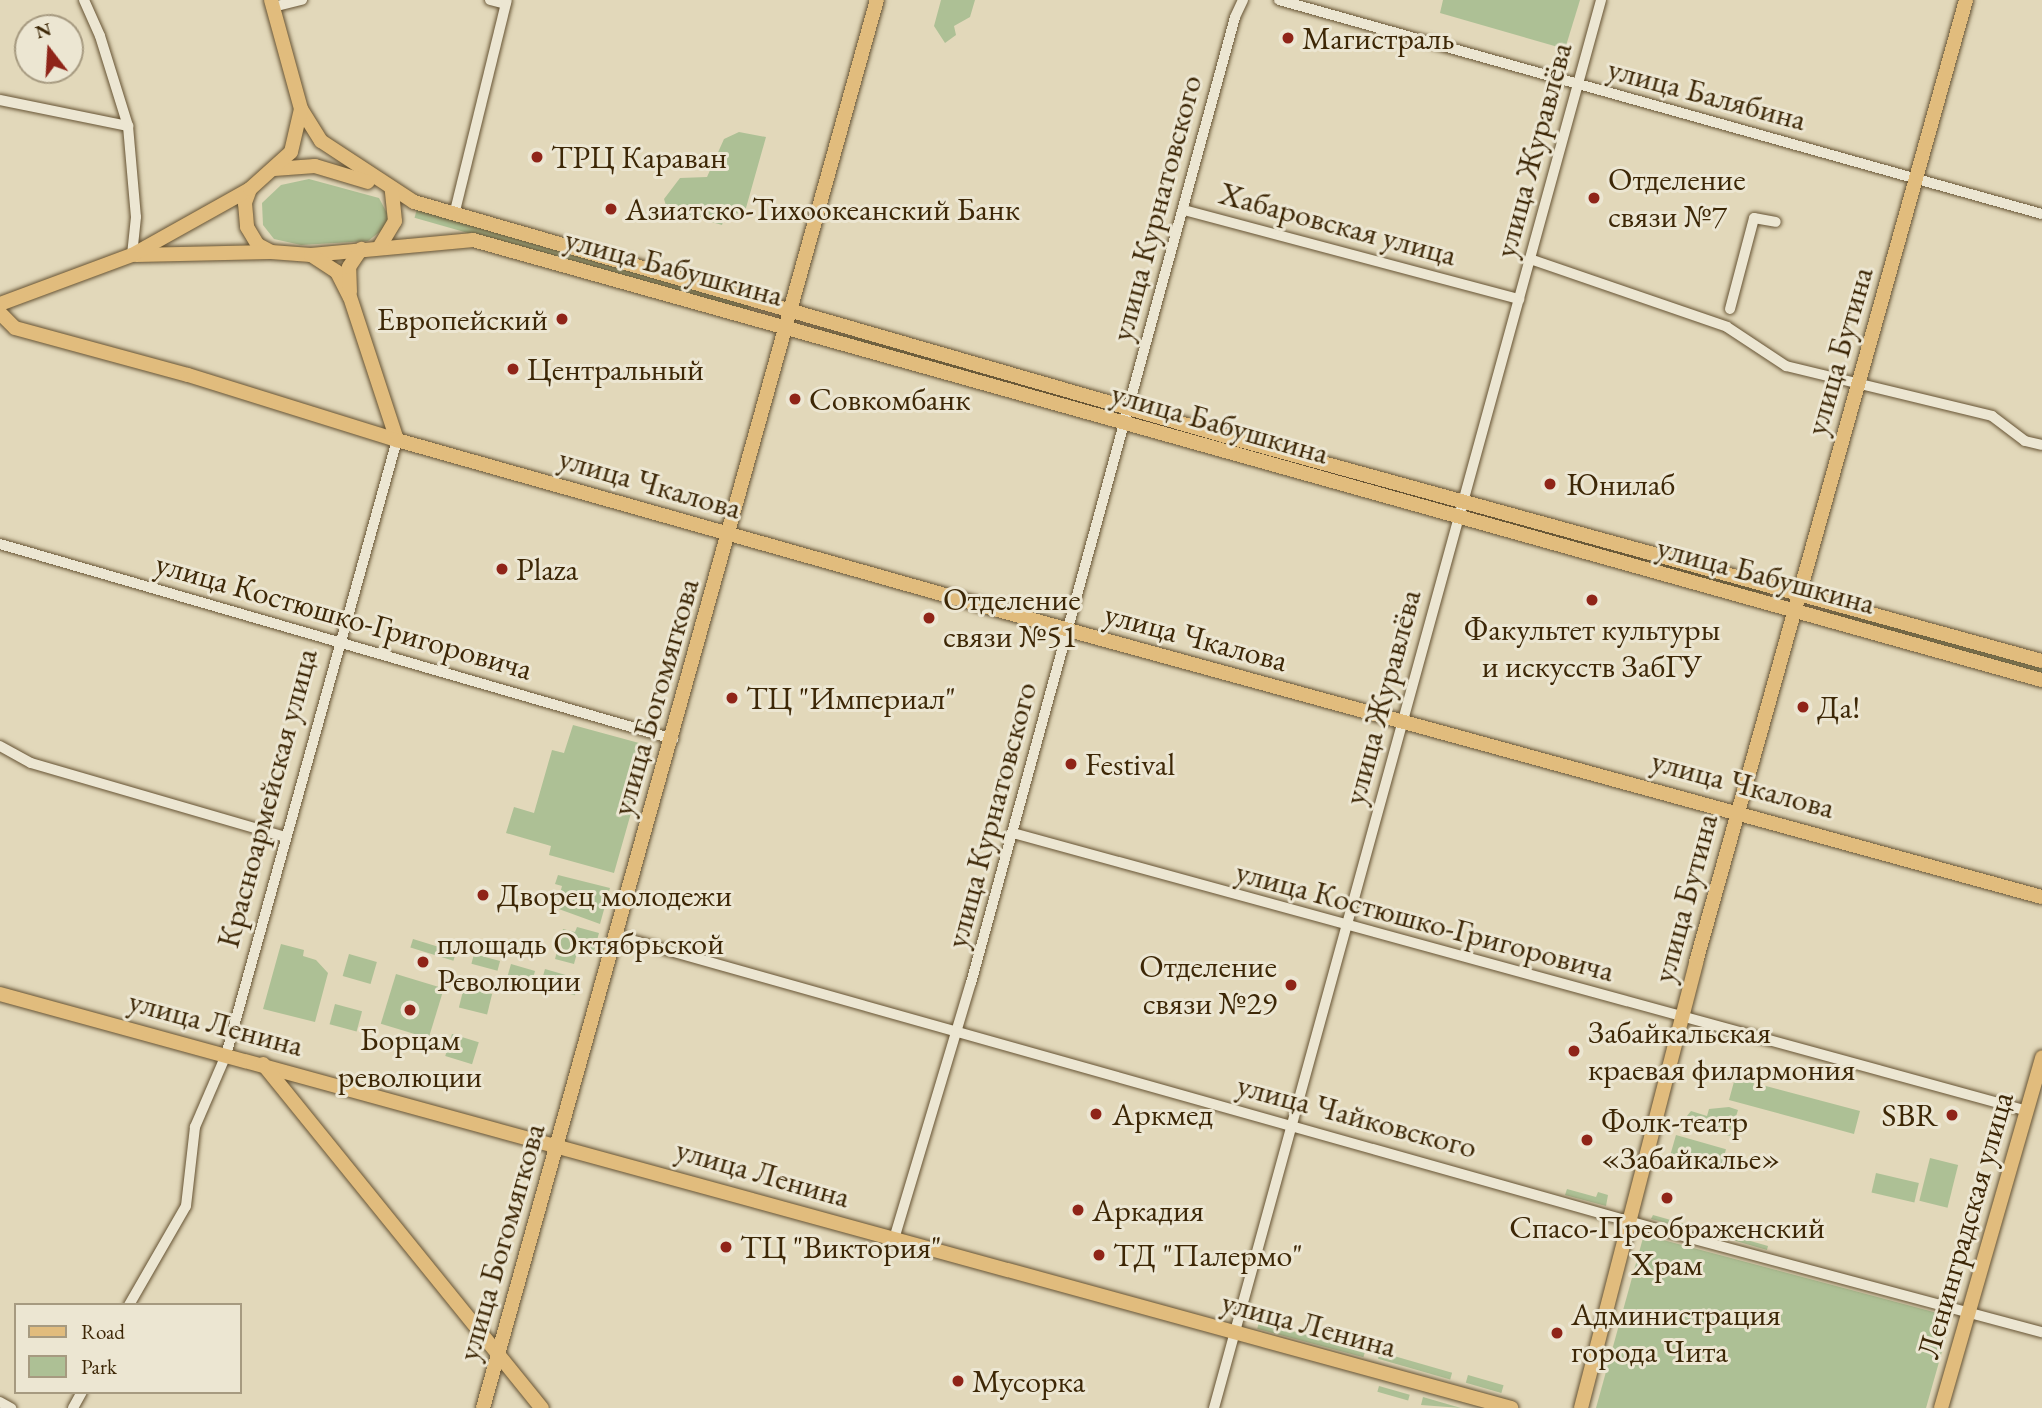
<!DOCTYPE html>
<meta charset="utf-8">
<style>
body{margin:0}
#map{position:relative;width:2042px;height:1408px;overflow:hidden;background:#e2d8ba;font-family:"EB Garamond",serif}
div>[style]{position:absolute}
.green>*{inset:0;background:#adc095;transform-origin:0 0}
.roads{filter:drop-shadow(0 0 2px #665333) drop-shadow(0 0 2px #665333)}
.minor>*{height:10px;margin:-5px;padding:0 5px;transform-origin:5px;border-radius:5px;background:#ece6d2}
.major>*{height:14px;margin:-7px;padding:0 7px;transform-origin:7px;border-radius:7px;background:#e1bc7d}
.dots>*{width:19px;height:19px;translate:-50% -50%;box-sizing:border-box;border:4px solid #ece6d2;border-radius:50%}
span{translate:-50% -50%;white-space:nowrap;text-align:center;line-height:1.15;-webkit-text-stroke:6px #ece6d2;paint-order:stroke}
.poi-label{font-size:32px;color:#3d2706}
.left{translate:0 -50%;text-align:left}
.right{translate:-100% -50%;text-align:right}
.street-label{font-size:32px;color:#3d2706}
.legend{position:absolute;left:14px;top:1303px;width:228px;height:91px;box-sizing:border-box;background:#ece6d2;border:2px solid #a69a80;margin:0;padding:9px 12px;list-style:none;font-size:21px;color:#3d2706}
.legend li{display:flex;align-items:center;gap:14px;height:35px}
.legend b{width:35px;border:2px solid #a69a80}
.north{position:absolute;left:14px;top:14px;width:70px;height:70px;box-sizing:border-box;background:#ece6d2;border:2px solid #a69a80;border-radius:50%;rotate:343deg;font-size:19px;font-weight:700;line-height:28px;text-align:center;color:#3d2706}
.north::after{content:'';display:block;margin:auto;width:24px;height:32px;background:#8f2418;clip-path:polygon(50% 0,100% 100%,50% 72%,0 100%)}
</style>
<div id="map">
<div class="green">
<div style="clip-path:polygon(941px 0,975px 0,970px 17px,954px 26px,956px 35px,945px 43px,934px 26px)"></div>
<div style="clip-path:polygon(1443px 0,1580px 0,1565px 49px,1440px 13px)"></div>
<div style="clip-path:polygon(739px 132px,766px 137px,744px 215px,726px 211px,722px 225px,667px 209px,664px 199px,680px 178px,707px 177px,724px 139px)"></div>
<div style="clip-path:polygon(309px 179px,379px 198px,389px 217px,386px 227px,368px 241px,301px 245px,274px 239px,263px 225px,262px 203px,281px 185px)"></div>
<div style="left:417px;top:209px;width:346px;height:9px;rotate:16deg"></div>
<div style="clip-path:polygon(813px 328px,870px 341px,1064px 397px,1054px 398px)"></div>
<div style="clip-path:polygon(1481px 511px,1782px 595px,1746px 591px,1480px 516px)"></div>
<div style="clip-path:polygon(1819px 610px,1852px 615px,2042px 668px,2042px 674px)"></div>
<div style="clip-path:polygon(573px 725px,650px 746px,614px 873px,549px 855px,551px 846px,506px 833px,514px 807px,534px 813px,552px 750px,564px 753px)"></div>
<div style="clip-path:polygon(558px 875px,610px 888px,600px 924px,556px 908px,562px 886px,555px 884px)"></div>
<div style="clip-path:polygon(577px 927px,599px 933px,593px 955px,580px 952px,583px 942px,573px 939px,570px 951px,577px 953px,574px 964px,555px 959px,563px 929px,575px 932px)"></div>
<div style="left:413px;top:939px;width:45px;height:9px;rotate:17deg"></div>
<div style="clip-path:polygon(281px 944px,304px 950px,303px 956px,316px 960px,328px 973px,315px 1022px,263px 1009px)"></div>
<div style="left:349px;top:954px;width:29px;height:23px;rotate:16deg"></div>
<div style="left:474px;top:954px;width:27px;height:10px;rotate:15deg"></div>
<div style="left:511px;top:964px;width:25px;height:12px;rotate:16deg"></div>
<div style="left:545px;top:969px;width:36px;height:17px;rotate:16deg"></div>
<div style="left:396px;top:974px;width:50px;height:52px;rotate:17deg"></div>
<div style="left:464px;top:987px;width:29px;height:21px;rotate:14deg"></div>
<div style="left:335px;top:1004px;width:28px;height:21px;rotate:15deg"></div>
<div style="left:452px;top:1034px;width:28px;height:23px;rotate:17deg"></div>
<div style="clip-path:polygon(1735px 1078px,1754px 1083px,1753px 1089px,1760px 1090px,1762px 1085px,1860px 1111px,1854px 1134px,1729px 1100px)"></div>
<div style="clip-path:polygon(1729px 1107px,1738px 1110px,1730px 1136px,1682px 1122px,1691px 1111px,1707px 1116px,1709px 1109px)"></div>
<div style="left:1676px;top:1135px;width:52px;height:20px;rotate:16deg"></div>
<div style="left:1930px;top:1158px;width:29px;height:44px;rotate:14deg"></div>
<div style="left:1876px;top:1173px;width:44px;height:20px;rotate:13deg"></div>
<div style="clip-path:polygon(1567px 1189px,1596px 1197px,1598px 1192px,1608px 1195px,1606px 1206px,1565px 1195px)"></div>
<div style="clip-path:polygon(1653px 1215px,1699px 1228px,1698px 1231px,1651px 1219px)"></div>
<div style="left:1721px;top:1223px;width:49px;height:5px;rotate:15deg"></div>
<div style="left:1719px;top:1232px;width:51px;height:4px;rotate:16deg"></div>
<div style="clip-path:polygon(1648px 1236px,1945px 1315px,1950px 1323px,1926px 1408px,1596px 1408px,1643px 1238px)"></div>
<div style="left:1259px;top:1322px;width:110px;height:7px;rotate:15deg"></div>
<div style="left:1380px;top:1352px;width:75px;height:7px;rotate:16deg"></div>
<div style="left:1468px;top:1375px;width:37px;height:8px;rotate:16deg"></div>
<div style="left:1379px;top:1386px;width:32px;height:6px;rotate:16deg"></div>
<div style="clip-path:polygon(1423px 1397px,1461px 1408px,1421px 1405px)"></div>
</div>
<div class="roads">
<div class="minor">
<div style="left:84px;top:0;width:39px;rotate:66deg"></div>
<div style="left:100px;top:36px;width:94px;rotate:72.7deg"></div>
<div style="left:128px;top:126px;width:91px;rotate:85deg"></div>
<div style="left:136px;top:217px;width:38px;rotate:96deg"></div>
<div style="left:490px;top:0;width:16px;rotate:14deg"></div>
<div style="left:1279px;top:0;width:792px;rotate:15.67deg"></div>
<div style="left:273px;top:7px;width:30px;rotate:-14deg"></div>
<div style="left:0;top:100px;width:131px;rotate:11.5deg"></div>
<div style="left:1184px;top:210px;width:347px;rotate:14.9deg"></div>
<div style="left:454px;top:215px;width:221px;rotate:-76.2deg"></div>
<div style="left:1530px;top:259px;width:208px;rotate:19deg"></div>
<div style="left:1727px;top:327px;width:71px;rotate:33.5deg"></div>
<div style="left:1786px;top:366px;width:212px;rotate:13.6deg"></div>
<div style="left:1992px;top:416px;width:41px;rotate:37.1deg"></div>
<div style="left:2025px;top:441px;width:17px;rotate:13deg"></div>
<div style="left:1730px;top:309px;width:94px;rotate:-75.2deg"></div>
<div style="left:1754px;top:218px;width:22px;rotate:10deg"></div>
<div style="left:0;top:544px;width:701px;rotate:16.16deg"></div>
<div style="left:0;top:746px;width:35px;rotate:29deg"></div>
<div style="left:31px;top:763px;width:265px;rotate:16.2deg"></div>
<div style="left:1013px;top:833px;width:1052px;rotate:15.32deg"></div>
<div style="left:617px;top:936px;width:1076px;rotate:15.74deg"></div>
<div style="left:1653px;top:1228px;width:403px;rotate:15deg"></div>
<div style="left:894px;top:1239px;width:267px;rotate:-73.3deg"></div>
<div style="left:971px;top:983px;width:1001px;rotate:-74.71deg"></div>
<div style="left:1235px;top:17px;width:19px;rotate:-65deg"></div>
<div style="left:129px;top:1305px;width:114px;rotate:-60.1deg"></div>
<div style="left:186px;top:1206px;width:80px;rotate:-83.5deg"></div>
<div style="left:195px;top:1127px;width:78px;rotate:-66.7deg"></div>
<div style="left:226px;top:1055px;width:638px;rotate:-74.46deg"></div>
<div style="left:0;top:1402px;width:13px;rotate:29deg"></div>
<div style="left:73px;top:1408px;width:18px;rotate:-61deg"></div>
<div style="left:1214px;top:1408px;width:1460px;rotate:-74.63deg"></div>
</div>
<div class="major">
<div style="left:271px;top:0;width:113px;rotate:74.6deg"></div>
<div style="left:301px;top:109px;width:38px;rotate:58deg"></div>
<div style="left:321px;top:141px;width:111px;rotate:33.3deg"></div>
<div style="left:414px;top:202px;width:844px;rotate:16.09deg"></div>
<div style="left:1225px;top:436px;width:847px;rotate:15.4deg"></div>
<div style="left:274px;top:169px;width:41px;rotate:-4.2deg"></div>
<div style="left:315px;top:166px;width:55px;rotate:16.8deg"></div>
<div style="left:250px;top:189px;width:15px;rotate:110deg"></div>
<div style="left:245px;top:203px;width:24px;rotate:85deg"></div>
<div style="left:247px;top:227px;width:21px;rotate:59deg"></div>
<div style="left:258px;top:245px;width:15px;rotate:28deg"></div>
<div style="left:271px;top:252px;width:40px;rotate:4.3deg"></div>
<div style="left:311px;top:255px;width:163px;rotate:-5.3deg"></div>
<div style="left:473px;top:240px;width:1630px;rotate:15.67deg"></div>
<div style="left:380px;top:246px;width:29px;rotate:-59deg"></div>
<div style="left:395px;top:221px;width:31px;rotate:-96deg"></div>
<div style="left:136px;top:255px;width:134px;rotate:-1.3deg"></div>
<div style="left:311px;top:255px;width:31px;rotate:33deg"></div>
<div style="left:337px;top:272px;width:28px;rotate:63deg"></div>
<div style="left:350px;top:297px;width:151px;rotate:71.8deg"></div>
<div style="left:350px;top:292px;width:25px;rotate:-92deg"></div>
<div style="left:349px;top:267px;width:22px;rotate:-56deg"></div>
<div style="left:0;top:304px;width:141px;rotate:-20.4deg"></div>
<div style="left:132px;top:255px;width:135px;rotate:-29.2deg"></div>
<div style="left:250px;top:189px;width:55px;rotate:-42.1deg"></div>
<div style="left:291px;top:152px;width:44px;rotate:-76.9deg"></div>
<div style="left:0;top:313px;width:21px;rotate:45deg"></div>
<div style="left:15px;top:328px;width:179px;rotate:15.2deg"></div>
<div style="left:188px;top:375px;width:219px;rotate:17.3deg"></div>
<div style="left:397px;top:440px;width:713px;rotate:15.79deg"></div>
<div style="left:1083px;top:634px;width:994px;rotate:15.34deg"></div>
<div style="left:0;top:994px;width:1567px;rotate:15.32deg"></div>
<div style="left:263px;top:1064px;width:443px;rotate:51deg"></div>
<div style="left:483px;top:1408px;width:1462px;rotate:-74.37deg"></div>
<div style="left:1581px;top:1408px;width:461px;rotate:-75.5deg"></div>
<div style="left:1696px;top:962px;width:999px;rotate:-74.32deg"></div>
<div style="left:1941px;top:1408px;width:365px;rotate:-73.9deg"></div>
</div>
</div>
<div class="dots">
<div style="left:1288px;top:38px;background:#8f2418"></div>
<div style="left:537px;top:157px;background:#8f2418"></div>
<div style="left:1594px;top:198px;background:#8f2418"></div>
<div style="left:611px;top:209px;background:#8f2418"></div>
<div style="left:562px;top:319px;background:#8f2418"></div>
<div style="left:513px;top:369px;background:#8f2418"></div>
<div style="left:795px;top:399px;background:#8f2418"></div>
<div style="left:1550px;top:484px;background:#8f2418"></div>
<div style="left:502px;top:569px;background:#8f2418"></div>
<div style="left:1592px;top:600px;background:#8f2418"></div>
<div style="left:929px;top:618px;background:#8f2418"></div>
<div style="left:732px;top:698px;background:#8f2418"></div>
<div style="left:1803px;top:707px;background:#8f2418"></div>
<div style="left:1071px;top:764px;background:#8f2418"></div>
<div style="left:483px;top:895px;background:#8f2418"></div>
<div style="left:423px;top:962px;background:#8f2418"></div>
<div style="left:1291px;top:985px;background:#8f2418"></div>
<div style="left:410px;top:1010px;background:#8f2418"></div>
<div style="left:1574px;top:1051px;background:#8f2418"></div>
<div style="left:1096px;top:1114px;background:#8f2418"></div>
<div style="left:1952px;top:1115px;background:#8f2418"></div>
<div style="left:1587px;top:1140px;background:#8f2418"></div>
<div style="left:1667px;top:1198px;background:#8f2418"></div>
<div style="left:1078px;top:1210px;background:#8f2418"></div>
<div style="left:726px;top:1247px;background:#8f2418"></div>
<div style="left:1099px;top:1255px;background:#8f2418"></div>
<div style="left:1557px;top:1333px;background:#8f2418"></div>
<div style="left:958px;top:1381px;background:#8f2418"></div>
</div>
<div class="poi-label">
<span class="left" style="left:1302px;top:38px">Магистраль</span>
<span class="left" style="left:551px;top:157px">ТРЦ Караван</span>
<span class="left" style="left:1608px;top:198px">Отделение<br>связи №7</span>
<span class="left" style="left:625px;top:209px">Азиатско-Тихоокеанский Банк</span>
<span class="right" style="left:548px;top:319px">Европейский</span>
<span class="left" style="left:527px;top:369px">Центральный</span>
<span class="left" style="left:809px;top:399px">Совкомбанк</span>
<span class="left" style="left:1566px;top:484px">Юнилаб</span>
<span class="left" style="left:516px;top:569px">Plaza</span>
<span class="left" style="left:943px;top:618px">Отделение<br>связи №51</span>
<span style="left:1592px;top:648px">Факультет культуры<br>и искусств ЗабГУ</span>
<span class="left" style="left:746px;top:698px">ТЦ "Империал"</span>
<span class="left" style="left:1817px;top:707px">Да!</span>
<span class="left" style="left:1085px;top:764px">Festival</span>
<span class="left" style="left:497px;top:895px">Дворец молодежи</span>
<span class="left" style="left:437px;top:962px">площадь Октябрьской<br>Революции</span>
<span class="right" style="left:1277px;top:985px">Отделение<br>связи №29</span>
<span class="left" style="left:1588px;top:1051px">Забайкальская<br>краевая филармония</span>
<span style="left:410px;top:1058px">Борцам<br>революции</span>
<span class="left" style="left:1112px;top:1114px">Аркмед</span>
<span class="right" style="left:1938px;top:1115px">SBR</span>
<span class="left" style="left:1601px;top:1140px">Фолк-театр<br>«Забайкалье»</span>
<span class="left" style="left:1092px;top:1210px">Аркадия</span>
<span style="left:1667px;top:1246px">Спасо-Преображенский<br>Храм</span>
<span class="left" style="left:740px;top:1247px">ТЦ "Виктория"</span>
<span class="left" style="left:1113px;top:1255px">ТД "Палермо"</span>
<span class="left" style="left:1571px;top:1333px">Администрация<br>города Чита</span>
<span class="left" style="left:972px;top:1381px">Мусорка</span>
</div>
<div class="street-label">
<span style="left:1707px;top:94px;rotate:15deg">улица Балябина</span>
<span style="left:1533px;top:150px;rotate:-75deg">улица Журавлёва</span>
<span style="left:1156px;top:208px;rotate:-75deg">улица Курнатовского</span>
<span style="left:1338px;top:224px;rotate:15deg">Хабаровская улица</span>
<span style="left:674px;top:267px;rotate:15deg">улица Бабушкина</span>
<span style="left:1839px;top:351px;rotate:-74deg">улица Бутина</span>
<span style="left:1220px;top:423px;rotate:16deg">улица Бабушкина</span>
<span style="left:650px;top:483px;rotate:16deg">улица Чкалова</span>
<span style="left:1766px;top:575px;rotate:15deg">улица Бабушкина</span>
<span style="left:344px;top:616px;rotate:16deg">улица Костюшко-Григоровича</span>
<span style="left:1196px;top:637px;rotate:15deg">улица Чкалова</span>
<span style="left:655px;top:697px;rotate:-74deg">улица Богомягкова</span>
<span style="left:1382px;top:697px;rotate:-75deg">улица Журавлёва</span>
<span style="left:1743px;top:784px;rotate:15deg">улица Чкалова</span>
<span style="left:267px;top:798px;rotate:-75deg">Красноармейская улица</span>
<span style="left:991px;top:815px;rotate:-75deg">улица Курнатовского</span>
<span style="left:1685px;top:898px;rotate:-75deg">улица Бутина</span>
<span style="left:1425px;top:921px;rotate:15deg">улица Костюшко-Григоровича</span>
<span style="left:216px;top:1023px;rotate:15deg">улица Ленина</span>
<span style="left:1357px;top:1116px;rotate:15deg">улица Чайковского</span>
<span style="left:763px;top:1173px;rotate:16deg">улица Ленина</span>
<span style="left:1965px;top:1225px;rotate:-74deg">Ленинградская улица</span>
<span style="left:501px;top:1242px;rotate:-74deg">улица Богомягкова</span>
<span style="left:1309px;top:1324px;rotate:15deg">улица Ленина</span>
</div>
<ul class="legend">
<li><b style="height:9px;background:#e1bc7d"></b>Road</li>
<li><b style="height:19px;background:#adc095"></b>Park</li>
</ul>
<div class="north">N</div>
</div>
